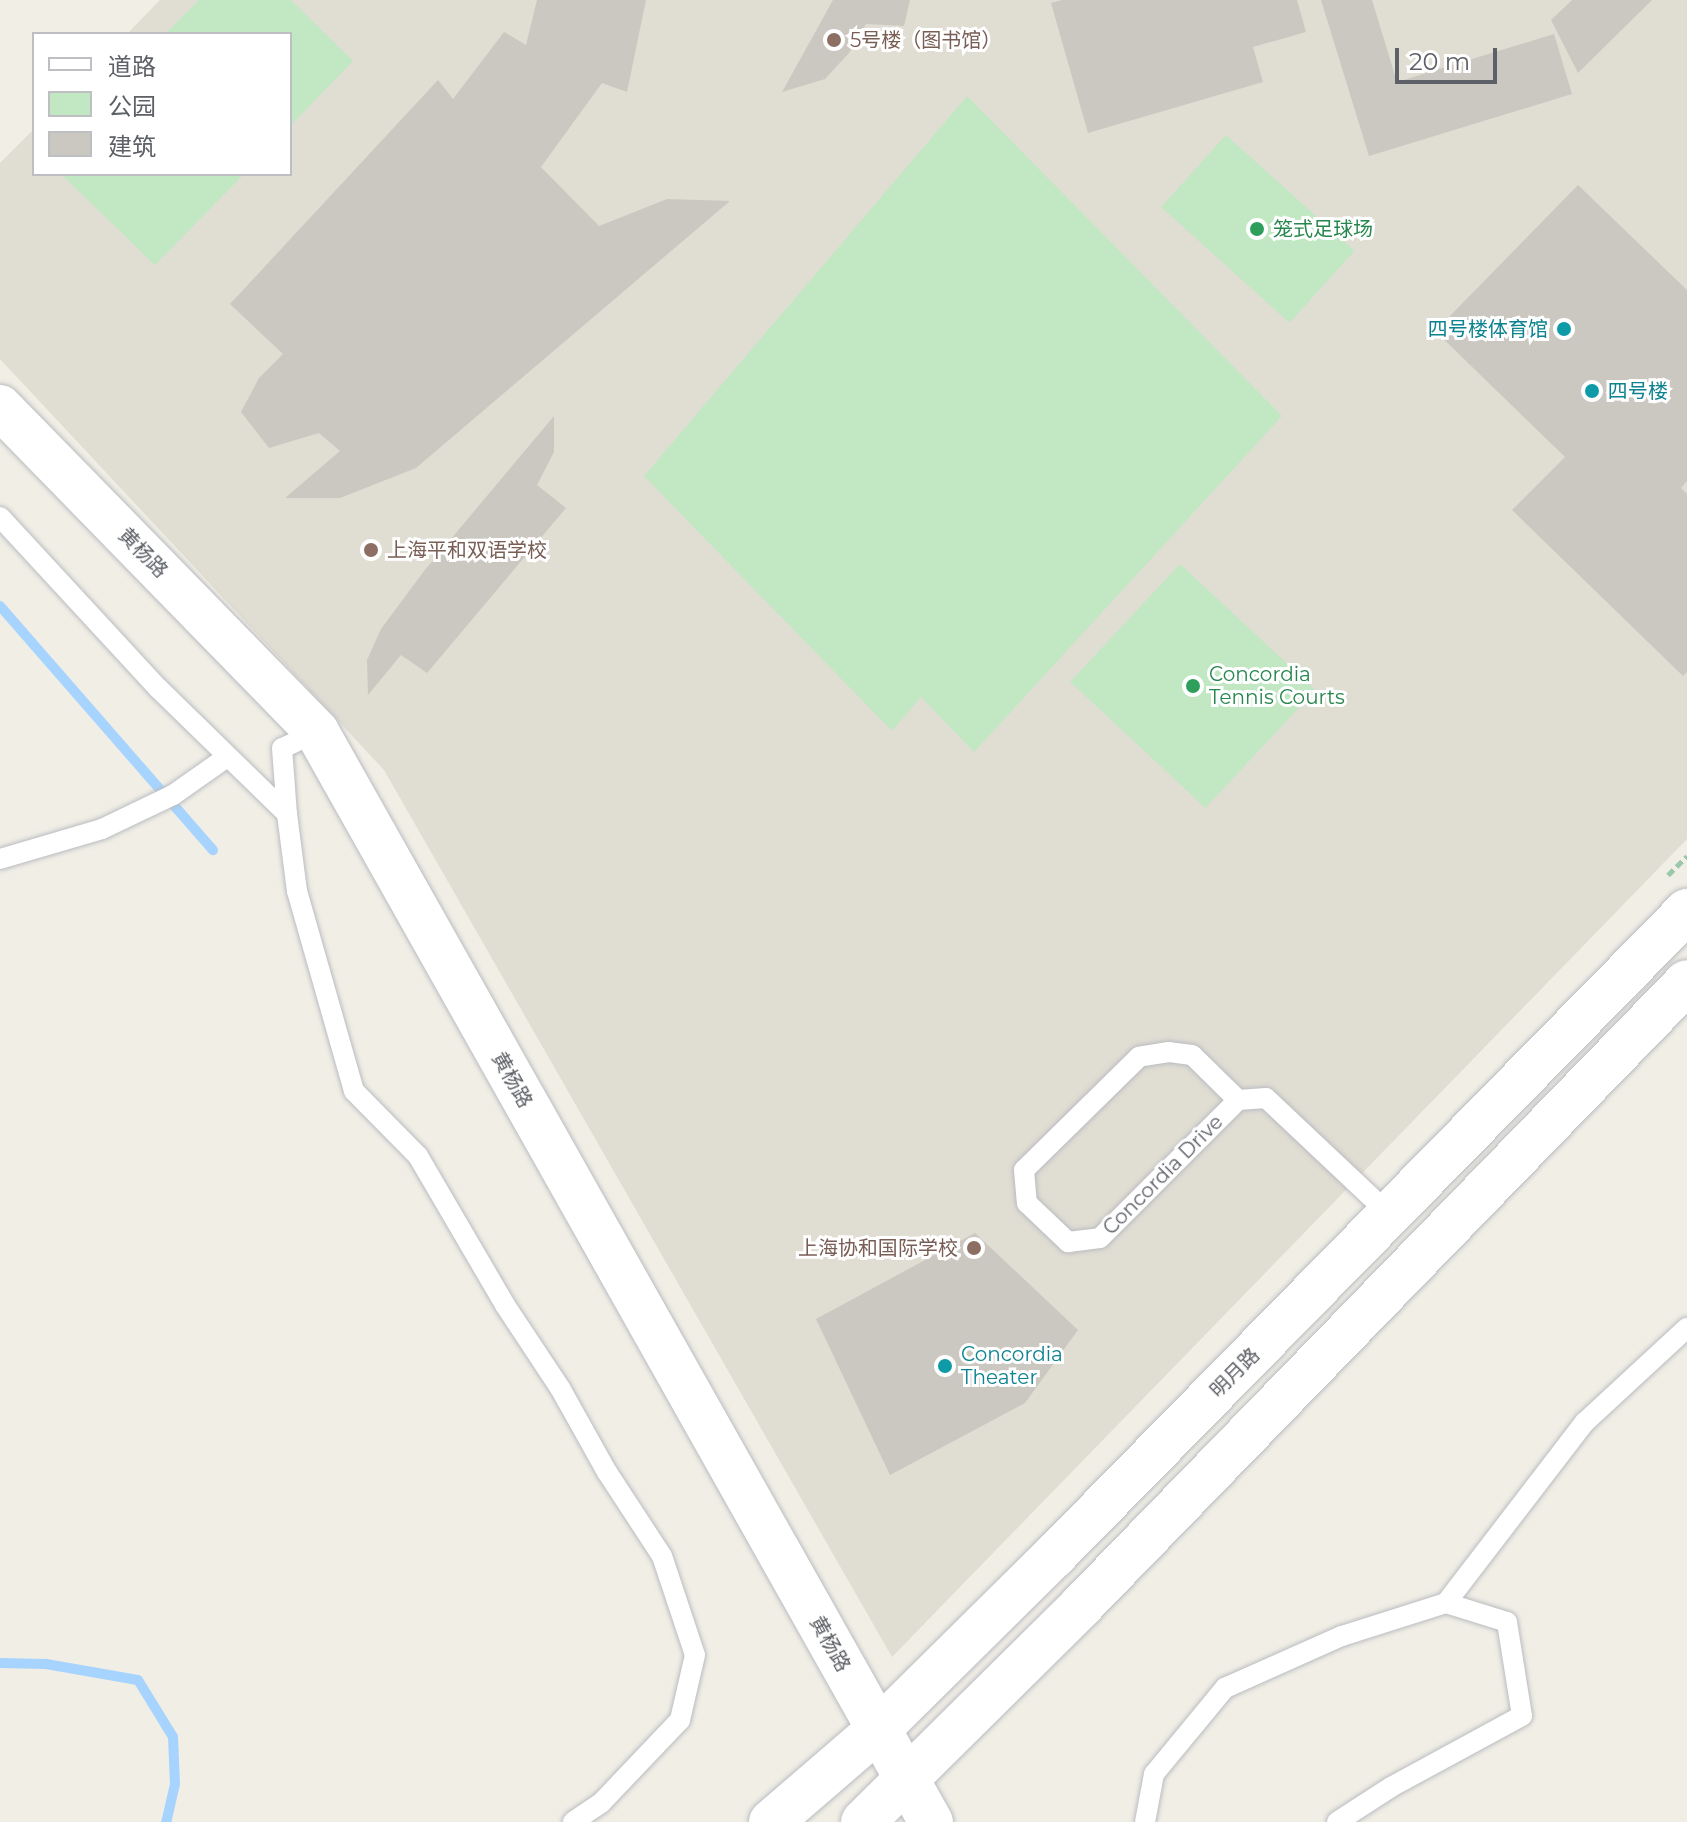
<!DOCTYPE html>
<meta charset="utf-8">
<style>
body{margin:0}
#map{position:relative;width:1687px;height:1822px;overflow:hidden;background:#f0eee5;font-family:Montserrat,"Noto Sans SC",sans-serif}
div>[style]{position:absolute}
.education>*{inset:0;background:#e0ddd3}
.green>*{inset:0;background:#c1e8c3;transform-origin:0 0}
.stream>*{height:10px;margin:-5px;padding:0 5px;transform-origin:5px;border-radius:5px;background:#a6d4ff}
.building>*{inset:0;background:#cbc8c2}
.path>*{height:5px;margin-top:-2.5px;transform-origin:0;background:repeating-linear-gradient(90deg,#99c9a9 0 8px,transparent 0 12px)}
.roads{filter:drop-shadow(0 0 2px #babcc1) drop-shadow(0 0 2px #babcc1)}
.service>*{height:20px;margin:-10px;padding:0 10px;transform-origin:10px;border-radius:10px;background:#fff}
.tertiary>*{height:44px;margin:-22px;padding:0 22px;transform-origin:22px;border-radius:22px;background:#fff}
.dots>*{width:22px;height:22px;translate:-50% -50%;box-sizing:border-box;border:4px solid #fff;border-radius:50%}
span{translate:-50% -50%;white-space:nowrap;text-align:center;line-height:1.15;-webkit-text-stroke:6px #fff;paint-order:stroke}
.education-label{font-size:20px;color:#785e54}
.left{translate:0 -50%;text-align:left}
.right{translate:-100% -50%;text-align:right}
.leisure-label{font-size:20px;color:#27864d}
.culture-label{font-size:20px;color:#0d838f}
.street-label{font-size:20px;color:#5d6066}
.legend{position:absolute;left:32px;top:32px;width:260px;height:144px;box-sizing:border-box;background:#fff;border:2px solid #bebfc2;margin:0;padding:10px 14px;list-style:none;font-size:24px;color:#5d6066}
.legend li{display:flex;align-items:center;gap:16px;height:40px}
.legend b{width:40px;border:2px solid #bebfc2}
.scale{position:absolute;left:1395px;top:48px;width:102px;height:36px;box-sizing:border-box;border:4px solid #5d6066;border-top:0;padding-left:10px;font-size:24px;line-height:28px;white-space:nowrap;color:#5d6066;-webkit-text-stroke:6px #fff;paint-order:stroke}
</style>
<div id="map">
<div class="education">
<div style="clip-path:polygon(160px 0,1687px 0,1687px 839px,892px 1657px,384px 770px,0 359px,0 163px,34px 129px,34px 174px,290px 174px,290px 34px,127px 34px)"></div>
</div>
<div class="green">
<div style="clip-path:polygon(199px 0,291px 0,353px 61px,290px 126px,290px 34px,165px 34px)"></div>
<div style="clip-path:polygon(967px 96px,1282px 416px,974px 752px,921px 697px,892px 731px,644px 476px)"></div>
<div style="left:1226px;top:135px;width:173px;height:97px;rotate:42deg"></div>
<div style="clip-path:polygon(61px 174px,244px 174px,155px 265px)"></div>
<div style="left:1180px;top:564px;width:185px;height:161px;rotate:43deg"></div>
</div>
<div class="stream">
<div style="left:0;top:606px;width:324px;rotate:48.9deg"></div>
<div style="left:0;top:1663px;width:46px;rotate:1.2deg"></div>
<div style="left:46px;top:1664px;width:93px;rotate:9.9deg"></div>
<div style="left:138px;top:1680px;width:67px;rotate:58.4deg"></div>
<div style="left:173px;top:1737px;width:47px;rotate:87.6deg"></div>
<div style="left:175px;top:1784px;width:39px;rotate:103deg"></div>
</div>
<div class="building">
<div style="clip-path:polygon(537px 0,646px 0,627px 92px,602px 83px,541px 167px,599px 226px,667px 199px,730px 201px,416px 468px,340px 498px,285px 498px,340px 451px,319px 433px,269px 448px,241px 412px,259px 378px,283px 354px,230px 304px,438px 80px,453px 99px,504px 32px,526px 45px)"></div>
<div style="clip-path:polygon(833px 0,910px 0,904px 26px,866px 24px,849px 53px,825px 79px,782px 92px)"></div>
<div style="clip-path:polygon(1062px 0,1297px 0,1306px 32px,1253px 47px,1263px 82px,1088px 133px,1051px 3px)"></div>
<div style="clip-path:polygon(1321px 0,1372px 0,1397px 82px,1554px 34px,1572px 94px,1369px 156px)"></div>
<div style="clip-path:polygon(1572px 0,1652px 0,1578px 73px,1551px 20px)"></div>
<div style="clip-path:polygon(1578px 185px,1687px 290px,1687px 481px,1681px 488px,1687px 494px,1687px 672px,1683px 676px,1512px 510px,1565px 457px,1429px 325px,1448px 318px)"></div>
<div style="clip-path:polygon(554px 416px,554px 452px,537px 485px,566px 508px,427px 673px,401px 655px,368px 695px,367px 660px,381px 629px,424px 571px)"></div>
<div style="clip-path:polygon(975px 1233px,1078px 1330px,1025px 1403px,890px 1475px,816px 1319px)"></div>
</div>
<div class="path">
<div style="left:1668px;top:875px;width:27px;rotate:-45deg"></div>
</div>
<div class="roads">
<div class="service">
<div style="left:0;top:517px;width:233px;rotate:47.3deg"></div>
<div style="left:158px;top:688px;width:180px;rotate:44.3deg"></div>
<div style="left:317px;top:732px;width:38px;rotate:155deg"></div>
<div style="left:282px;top:748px;width:66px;rotate:85.7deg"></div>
<div style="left:287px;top:814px;width:78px;rotate:82.6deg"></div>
<div style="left:297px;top:891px;width:208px;rotate:74.1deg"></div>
<div style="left:354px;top:1091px;width:91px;rotate:45.4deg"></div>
<div style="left:418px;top:1156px;width:173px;rotate:59.7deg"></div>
<div style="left:505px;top:1305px;width:100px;rotate:56.5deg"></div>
<div style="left:560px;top:1388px;width:96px;rotate:60.8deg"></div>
<div style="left:607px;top:1472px;width:100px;rotate:56.8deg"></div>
<div style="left:662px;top:1556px;width:104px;rotate:71.6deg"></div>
<div style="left:695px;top:1655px;width:67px;rotate:103deg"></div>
<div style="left:680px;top:1720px;width:115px;rotate:133.6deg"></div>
<div style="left:601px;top:1803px;width:34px;rotate:146deg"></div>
<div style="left:0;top:859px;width:106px;rotate:-16.4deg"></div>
<div style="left:102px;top:829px;width:79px;rotate:-25.6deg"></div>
<div style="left:173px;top:795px;width:66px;rotate:-35.1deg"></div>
<div style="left:1238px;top:1100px;width:64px;rotate:-135.6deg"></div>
<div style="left:1192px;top:1055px;width:23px;rotate:-173deg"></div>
<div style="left:1169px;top:1052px;width:30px;rotate:171deg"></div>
<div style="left:1139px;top:1057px;width:161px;rotate:135.5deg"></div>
<div style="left:1024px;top:1170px;width:33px;rotate:85deg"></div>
<div style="left:1027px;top:1203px;width:57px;rotate:43.6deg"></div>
<div style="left:1068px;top:1242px;width:32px;rotate:-7deg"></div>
<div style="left:1100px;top:1238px;width:195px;rotate:-45deg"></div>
<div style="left:1238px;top:1100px;width:28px;rotate:-4deg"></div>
<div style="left:1266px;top:1098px;width:172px;rotate:43.3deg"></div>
<div style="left:1145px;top:1822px;width:49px;rotate:-79.4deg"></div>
<div style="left:1154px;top:1774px;width:112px;rotate:-50.5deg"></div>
<div style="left:1225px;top:1688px;width:128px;rotate:-24deg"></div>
<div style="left:1342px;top:1636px;width:109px;rotate:-17.6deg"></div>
<div style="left:1446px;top:1603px;width:228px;rotate:-52.5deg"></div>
<div style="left:1585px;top:1422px;width:139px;rotate:-42.7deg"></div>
<div style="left:1337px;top:1822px;width:64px;rotate:-32.9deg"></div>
<div style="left:1391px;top:1787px;width:149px;rotate:-28.5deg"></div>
<div style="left:1522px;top:1716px;width:95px;rotate:-99.1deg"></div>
<div style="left:1507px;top:1622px;width:64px;rotate:-162.7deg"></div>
</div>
<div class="tertiary">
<div style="left:0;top:407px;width:454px;rotate:45.7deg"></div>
<div style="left:317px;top:732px;width:1251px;rotate:60.61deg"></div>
<div style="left:771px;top:1822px;width:144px;rotate:-40.8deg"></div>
<div style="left:880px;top:1728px;width:245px;rotate:-44.7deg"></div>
<div style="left:1054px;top:1556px;width:904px;rotate:-45.54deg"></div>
<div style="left:863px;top:1822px;width:308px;rotate:-44.7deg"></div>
<div style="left:1082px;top:1605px;width:868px;rotate:-45.84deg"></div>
</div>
</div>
<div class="dots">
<div style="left:834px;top:40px;background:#8d6e63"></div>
<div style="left:1257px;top:229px;background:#2e9e5b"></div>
<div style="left:1564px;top:329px;background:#0f9aa8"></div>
<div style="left:1592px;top:391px;background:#0f9aa8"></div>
<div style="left:371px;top:550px;background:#8d6e63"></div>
<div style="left:1193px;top:686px;background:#2e9e5b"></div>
<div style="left:974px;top:1248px;background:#8d6e63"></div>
<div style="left:945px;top:1366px;background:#0f9aa8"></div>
</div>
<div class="education-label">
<span class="left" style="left:850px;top:40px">5号楼（图书馆）</span>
<span class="left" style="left:387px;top:550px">上海平和双语学校</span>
<span class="right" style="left:958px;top:1248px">上海协和国际学校</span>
</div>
<div class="leisure-label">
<span class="left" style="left:1273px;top:229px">笼式足球场</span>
<span class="left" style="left:1209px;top:686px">Concordia<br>Tennis Courts</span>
</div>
<div class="culture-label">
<span class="right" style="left:1548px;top:329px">四号楼体育馆</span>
<span class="left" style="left:1608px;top:391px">四号楼</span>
<span class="left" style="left:961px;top:1366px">Concordia<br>Theater</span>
</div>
<div class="street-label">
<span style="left:143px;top:553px;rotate:46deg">黄杨路</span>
<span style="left:512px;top:1080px;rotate:61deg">黄杨路</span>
<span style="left:1163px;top:1175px;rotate:-45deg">Concordia Drive</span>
<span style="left:1235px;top:1373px;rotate:-45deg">明月路</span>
<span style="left:830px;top:1644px;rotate:61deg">黄杨路</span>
</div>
<ul class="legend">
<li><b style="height:10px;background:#fff"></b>道路</li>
<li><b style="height:22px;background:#c1e8c3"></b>公园</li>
<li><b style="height:22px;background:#cbc8c2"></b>建筑</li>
</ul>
<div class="scale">20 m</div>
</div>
